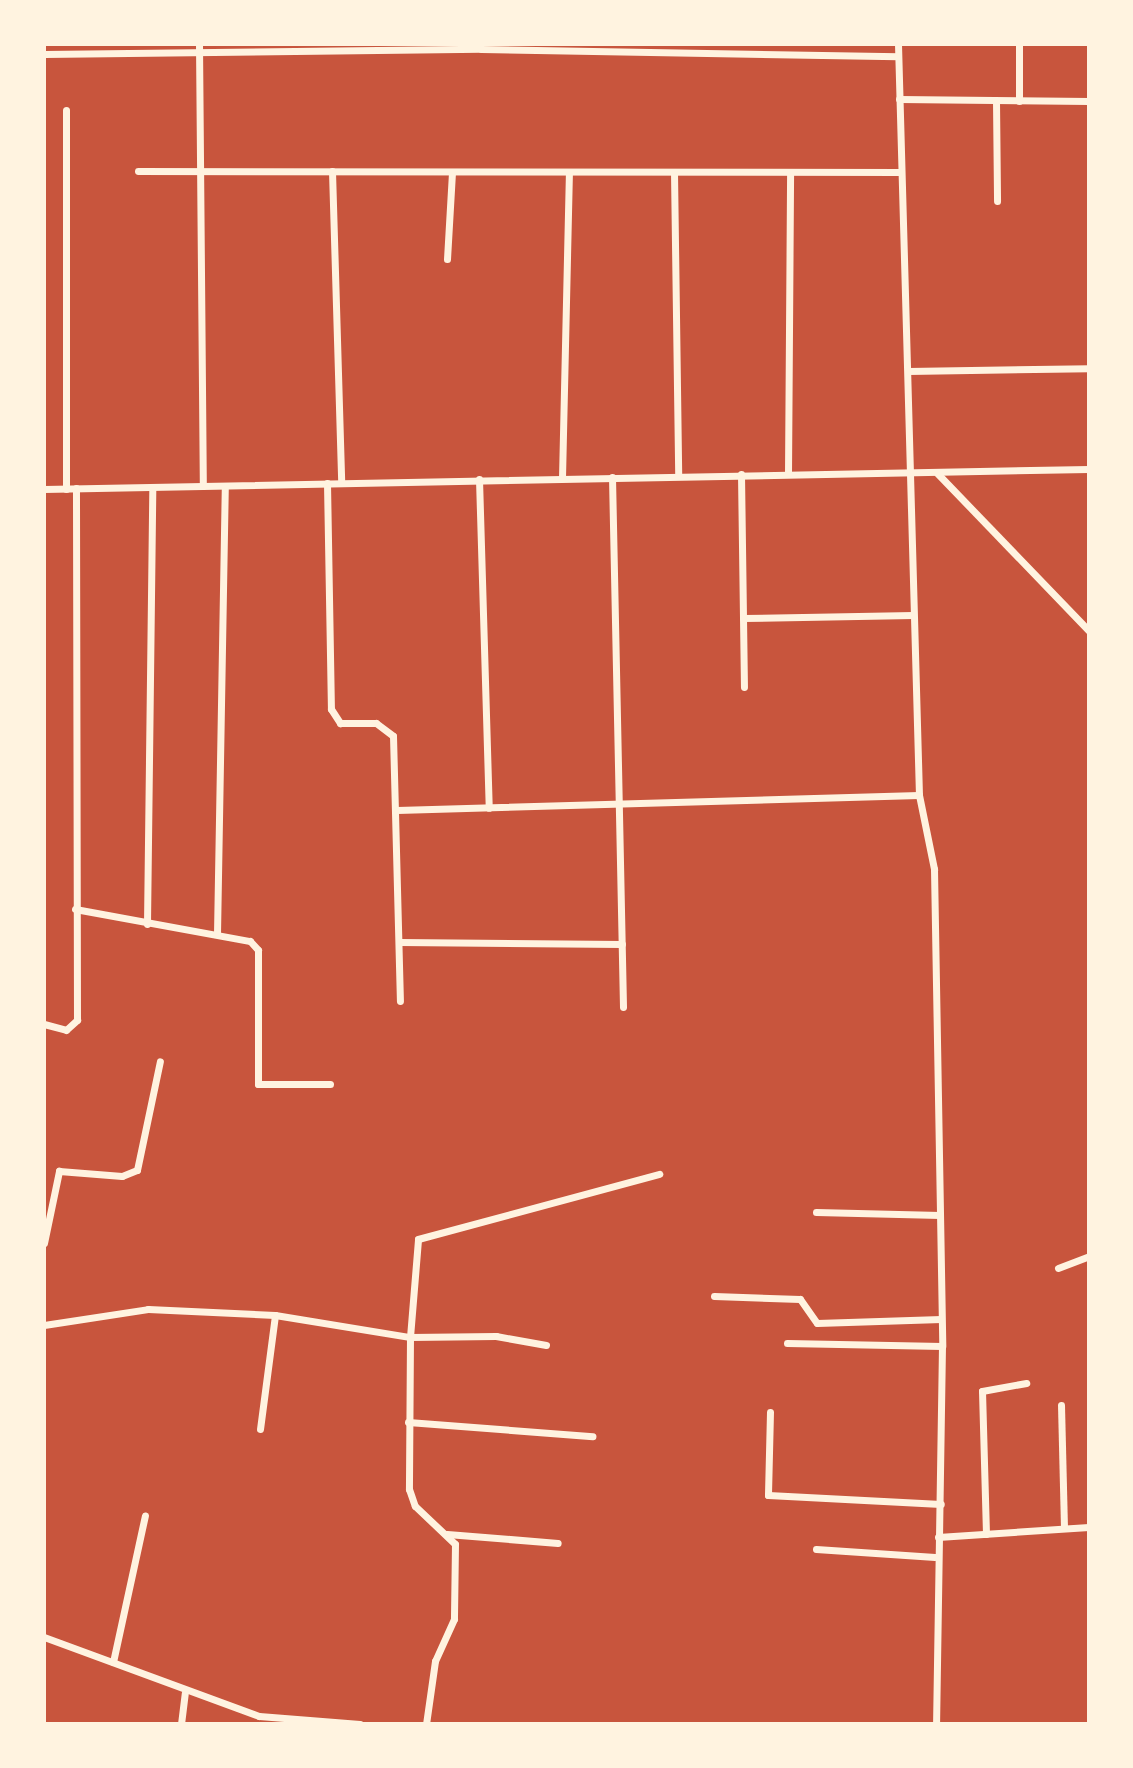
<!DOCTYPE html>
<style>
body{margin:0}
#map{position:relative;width:1133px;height:1768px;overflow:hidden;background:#c8553d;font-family:"IBM Plex Sans",sans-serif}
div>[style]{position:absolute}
.minor>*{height:7px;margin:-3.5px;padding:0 3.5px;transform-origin:3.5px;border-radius:3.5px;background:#fff3e0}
span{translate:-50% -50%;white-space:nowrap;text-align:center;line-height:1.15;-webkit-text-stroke:8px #fff3e0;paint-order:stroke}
.frame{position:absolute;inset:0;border:46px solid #fff3e0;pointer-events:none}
</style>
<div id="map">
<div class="minor">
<div style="left:199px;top:44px;width:442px;rotate:89.5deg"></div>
<div style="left:898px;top:44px;width:751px;rotate:88.4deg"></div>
<div style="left:919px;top:795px;width:76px;rotate:78.5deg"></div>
<div style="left:934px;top:869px;width:477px;rotate:89deg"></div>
<div style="left:942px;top:1346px;width:378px;rotate:90.9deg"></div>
<div style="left:44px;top:54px;width:437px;rotate:-0.7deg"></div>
<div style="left:481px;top:49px;width:417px;rotate:1deg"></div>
<div style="left:899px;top:99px;width:190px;rotate:0.6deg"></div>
<div style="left:996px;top:101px;width:100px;rotate:89.4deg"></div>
<div style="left:1019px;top:101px;width:57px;rotate:-90deg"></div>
<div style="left:66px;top:110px;width:379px;rotate:90deg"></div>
<div style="left:138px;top:171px;width:763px;rotate:0.08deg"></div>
<div style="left:332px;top:171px;width:312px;rotate:88.3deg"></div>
<div style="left:674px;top:172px;width:304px;rotate:89.2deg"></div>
<div style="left:447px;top:259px;width:87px;rotate:-86.7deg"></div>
<div style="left:908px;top:371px;width:181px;rotate:-0.9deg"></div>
<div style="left:937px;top:473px;width:219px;rotate:46.1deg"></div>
<div style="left:741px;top:474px;width:213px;rotate:89.2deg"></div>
<div style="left:788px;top:474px;width:302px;rotate:-89.6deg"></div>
<div style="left:612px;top:477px;width:530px;rotate:88.81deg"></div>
<div style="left:562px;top:478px;width:306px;rotate:-88.7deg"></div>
<div style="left:479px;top:479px;width:329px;rotate:88.3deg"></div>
<div style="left:327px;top:483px;width:226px;rotate:89deg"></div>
<div style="left:331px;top:709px;width:17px;rotate:57deg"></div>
<div style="left:340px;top:723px;width:36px"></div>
<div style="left:376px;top:723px;width:21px;rotate:37deg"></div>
<div style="left:393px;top:736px;width:265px;rotate:88.5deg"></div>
<div style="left:44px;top:489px;width:1045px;rotate:-1.1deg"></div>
<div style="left:743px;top:618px;width:170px;rotate:-1deg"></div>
<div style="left:397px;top:810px;width:522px;rotate:-1.65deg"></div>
<div style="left:75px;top:909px;width:178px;rotate:10.4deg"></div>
<div style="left:250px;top:941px;width:12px;rotate:48deg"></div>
<div style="left:258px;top:950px;width:134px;rotate:90deg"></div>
<div style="left:258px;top:1084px;width:72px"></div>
<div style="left:147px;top:924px;width:436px;rotate:-89.3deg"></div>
<div style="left:217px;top:934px;width:448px;rotate:-89deg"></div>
<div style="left:399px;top:942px;width:223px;rotate:0.5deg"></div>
<div style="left:44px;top:1024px;width:23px;rotate:15deg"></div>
<div style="left:66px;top:1030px;width:15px;rotate:-42deg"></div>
<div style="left:77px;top:1020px;width:532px;rotate:-90.11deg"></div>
<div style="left:816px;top:1212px;width:124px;rotate:1.4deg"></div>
<div style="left:44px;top:1243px;width:74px;rotate:-78.2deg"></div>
<div style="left:59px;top:1171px;width:63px;rotate:4.5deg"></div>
<div style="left:122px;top:1176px;width:16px;rotate:-22deg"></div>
<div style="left:137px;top:1170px;width:111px;rotate:-78.1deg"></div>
<div style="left:1058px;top:1268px;width:33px;rotate:-21deg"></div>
<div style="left:714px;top:1296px;width:86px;rotate:2deg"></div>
<div style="left:800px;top:1299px;width:29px;rotate:55deg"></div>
<div style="left:817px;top:1323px;width:124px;rotate:-1.8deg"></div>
<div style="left:44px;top:1325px;width:105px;rotate:-8.7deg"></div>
<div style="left:148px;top:1309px;width:127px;rotate:2.7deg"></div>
<div style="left:275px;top:1315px;width:137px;rotate:9.3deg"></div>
<div style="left:410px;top:1337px;width:152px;rotate:90.4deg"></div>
<div style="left:409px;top:1489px;width:18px;rotate:71deg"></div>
<div style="left:415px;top:1506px;width:55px;rotate:43.5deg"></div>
<div style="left:455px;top:1544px;width:75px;rotate:90.8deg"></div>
<div style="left:454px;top:1619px;width:46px;rotate:114.3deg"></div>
<div style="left:435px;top:1661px;width:64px;rotate:98.1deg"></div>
<div style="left:787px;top:1343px;width:155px;rotate:1.1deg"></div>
<div style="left:546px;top:1345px;width:51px;rotate:-169.8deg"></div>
<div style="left:496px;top:1336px;width:86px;rotate:179.3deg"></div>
<div style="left:410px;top:1337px;width:98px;rotate:-85.3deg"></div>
<div style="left:418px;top:1239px;width:250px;rotate:-15.1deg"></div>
<div style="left:1061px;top:1405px;width:123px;rotate:88.6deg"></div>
<div style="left:770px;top:1412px;width:83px;rotate:91.4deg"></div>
<div style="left:768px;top:1495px;width:173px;rotate:3deg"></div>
<div style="left:408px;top:1422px;width:185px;rotate:4.4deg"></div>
<div style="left:260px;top:1429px;width:115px;rotate:-82.5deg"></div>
<div style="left:447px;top:1534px;width:111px;rotate:4.6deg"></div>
<div style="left:986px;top:1534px;width:143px;rotate:-91.6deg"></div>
<div style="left:982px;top:1391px;width:45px;rotate:-10.3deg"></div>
<div style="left:938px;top:1537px;width:151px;rotate:-3.8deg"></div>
<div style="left:816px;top:1549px;width:119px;rotate:3.8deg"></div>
<div style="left:44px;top:1637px;width:229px;rotate:20.2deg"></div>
<div style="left:259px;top:1716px;width:101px;rotate:4.5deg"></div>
<div style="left:113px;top:1662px;width:150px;rotate:-77.7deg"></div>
<div style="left:181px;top:1724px;width:31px;rotate:-83deg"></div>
</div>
<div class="frame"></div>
</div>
